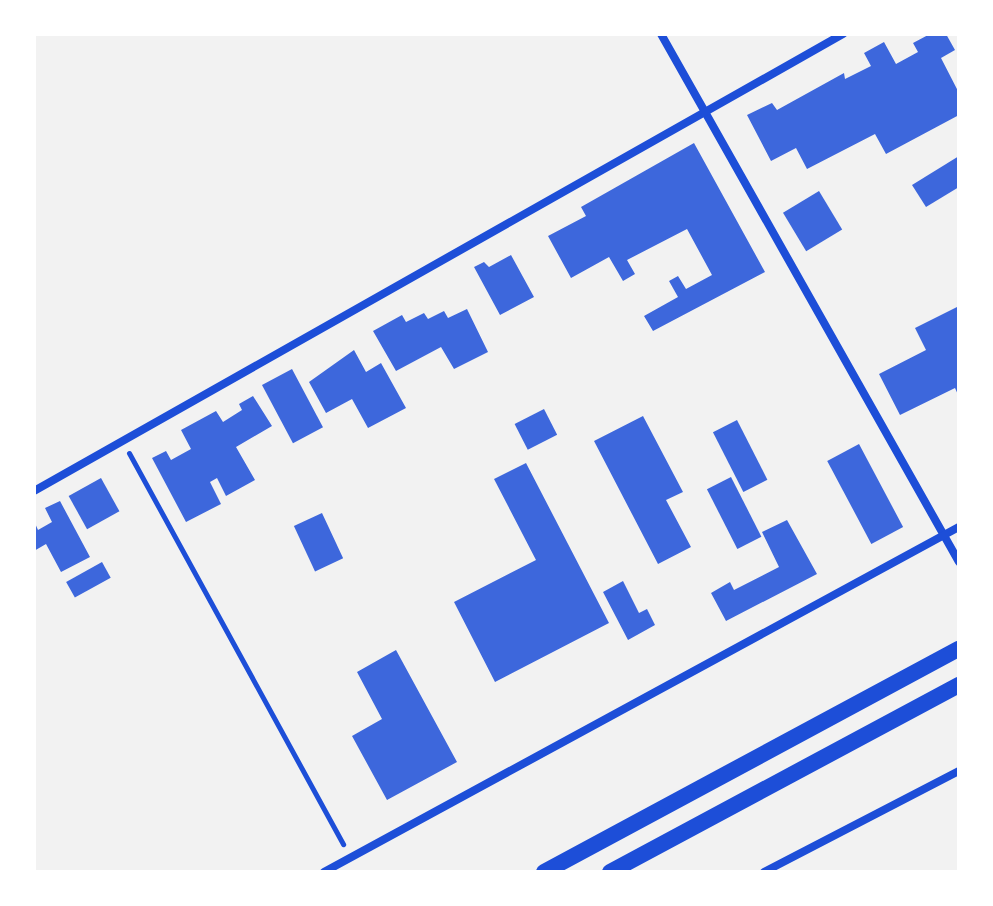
<!DOCTYPE html>
<style>
body{margin:0}
#map{position:relative;width:993px;height:906px;overflow:hidden;background:#f2f2f2;font-family:Jost,sans-serif}
div>[style]{position:absolute}
.building>*{inset:0;background:#3d67dc;transform-origin:0 0}
.path>*{height:5px;margin:-2.5px;padding:0 2.5px;transform-origin:2.5px;border-radius:2.5px;background:#1d4ed8}
.minor>*{height:8px;margin:-4px;padding:0 4px;transform-origin:4px;border-radius:4px;background:#1d4ed8}
.secondary>*{height:16px;margin:-8px;padding:0 8px;transform-origin:8px;border-radius:8px;background:#1d4ed8}
span{translate:-50% -50%;white-space:nowrap;text-align:center;line-height:1.15;-webkit-text-stroke:8px #fff;paint-order:stroke}
.frame{position:absolute;inset:0;border:36px solid #fff;pointer-events:none}
</style>
<div id="map">
<div class="building">
<div style="clip-path:polygon(930px 34px,946px 34px,955px 50px,941px 58px,959px 93px,959px 115px,886px 154px,875px 134px,807px 169px,796px 148px,771px 161px,747px 115px,772px 103px,777px 110px,844px 73px,845px 79px,871px 66px,864px 53px,884px 42px,896px 64px,918px 52px,913px 43px)"></div>
<div style="clip-path:polygon(694px 143px,765px 272px,653px 331px,644px 316px,678px 297px,669px 281px,678px 276px,686px 289px,712px 275px,687px 229px,627px 260px,635px 274px,623px 281px,609px 257px,571px 278px,548px 236px,586px 216px,581px 207px)"></div>
<div style="clip-path:polygon(959px 156px,959px 187px,926px 207px,912px 185px)"></div>
<div style="left:819px;top:191px;width:45px;height:42px;rotate:59deg"></div>
<div style="clip-path:polygon(511px 255px,534px 297px,500px 315px,474px 267px,484px 262px,489px 267px)"></div>
<div style="clip-path:polygon(959px 306px,959px 397px,955px 388px,900px 415px,879px 374px,926px 350px,915px 328px)"></div>
<div style="clip-path:polygon(467px 309px,488px 352px,454px 369px,441px 347px,396px 371px,373px 331px,402px 315px,406px 322px,424px 313px,428px 319px,444px 311px,448px 318px)"></div>
<div style="clip-path:polygon(354px 350px,366px 372px,381px 363px,406px 408px,368px 428px,352px 399px,326px 413px,309px 382px)"></div>
<div style="left:292px;top:369px;width:66px;height:34px;rotate:62deg"></div>
<div style="clip-path:polygon(253px 396px,272px 426px,236px 447px,255px 480px,226px 496px,217px 478px,210px 482px,221px 504px,186px 522px,152px 458px,166px 451px,171px 460px,191px 449px,181px 430px,216px 411px,223px 422px,242px 410px,239px 404px)"></div>
<div style="left:544px;top:409px;width:29px;height:33px;rotate:63deg"></div>
<div style="clip-path:polygon(643px 416px,683px 492px,666px 500px,691px 547px,658px 564px,594px 441px)"></div>
<div style="left:737px;top:420px;width:67px;height:27px;rotate:63deg"></div>
<div style="left:859px;top:444px;width:94px;height:36px;rotate:62deg"></div>
<div style="clip-path:polygon(526px 463px,609px 623px,495px 682px,454px 602px,536px 560px,494px 479px)"></div>
<div style="left:731px;top:477px;width:67px;height:27px;rotate:63deg"></div>
<div style="left:101px;top:478px;width:38px;height:37px;rotate:61deg"></div>
<div style="clip-path:polygon(60px 501px,90px 557px,61px 572px,46px 544px,34px 551px,34px 521px,38px 530px,52px 522px,45px 508px)"></div>
<div style="left:322px;top:513px;width:50px;height:31px;rotate:65deg"></div>
<div style="clip-path:polygon(787px 520px,817px 574px,726px 621px,711px 593px,730px 582px,734px 590px,779px 567px,762px 532px)"></div>
<div style="left:102px;top:562px;width:18px;height:41px;rotate:61deg"></div>
<div style="clip-path:polygon(623px 581px,639px 613px,647px 609px,655px 625px,628px 640px,603px 592px)"></div>
<div style="clip-path:polygon(396px 650px,457px 762px,387px 800px,352px 736px,382px 719px,357px 672px)"></div>
</div>
<div class="path">
<div style="left:129px;top:453px;width:446px;rotate:61.3deg"></div>
</div>
<div class="minor">
<div style="left:661px;top:34px;width:606px;rotate:60.56deg"></div>
<div style="left:34px;top:491px;width:929px;rotate:-29.46deg"></div>
<div style="left:324px;top:872px;width:723px;rotate:-28.52deg"></div>
<div style="left:764px;top:872px;width:220px;rotate:-27.4deg"></div>
</div>
<div class="secondary">
<div style="left:544px;top:872px;width:471px;rotate:-28.3deg"></div>
<div style="left:610px;top:872px;width:396px;rotate:-28.2deg"></div>
</div>
<div class="frame"></div>
</div>
